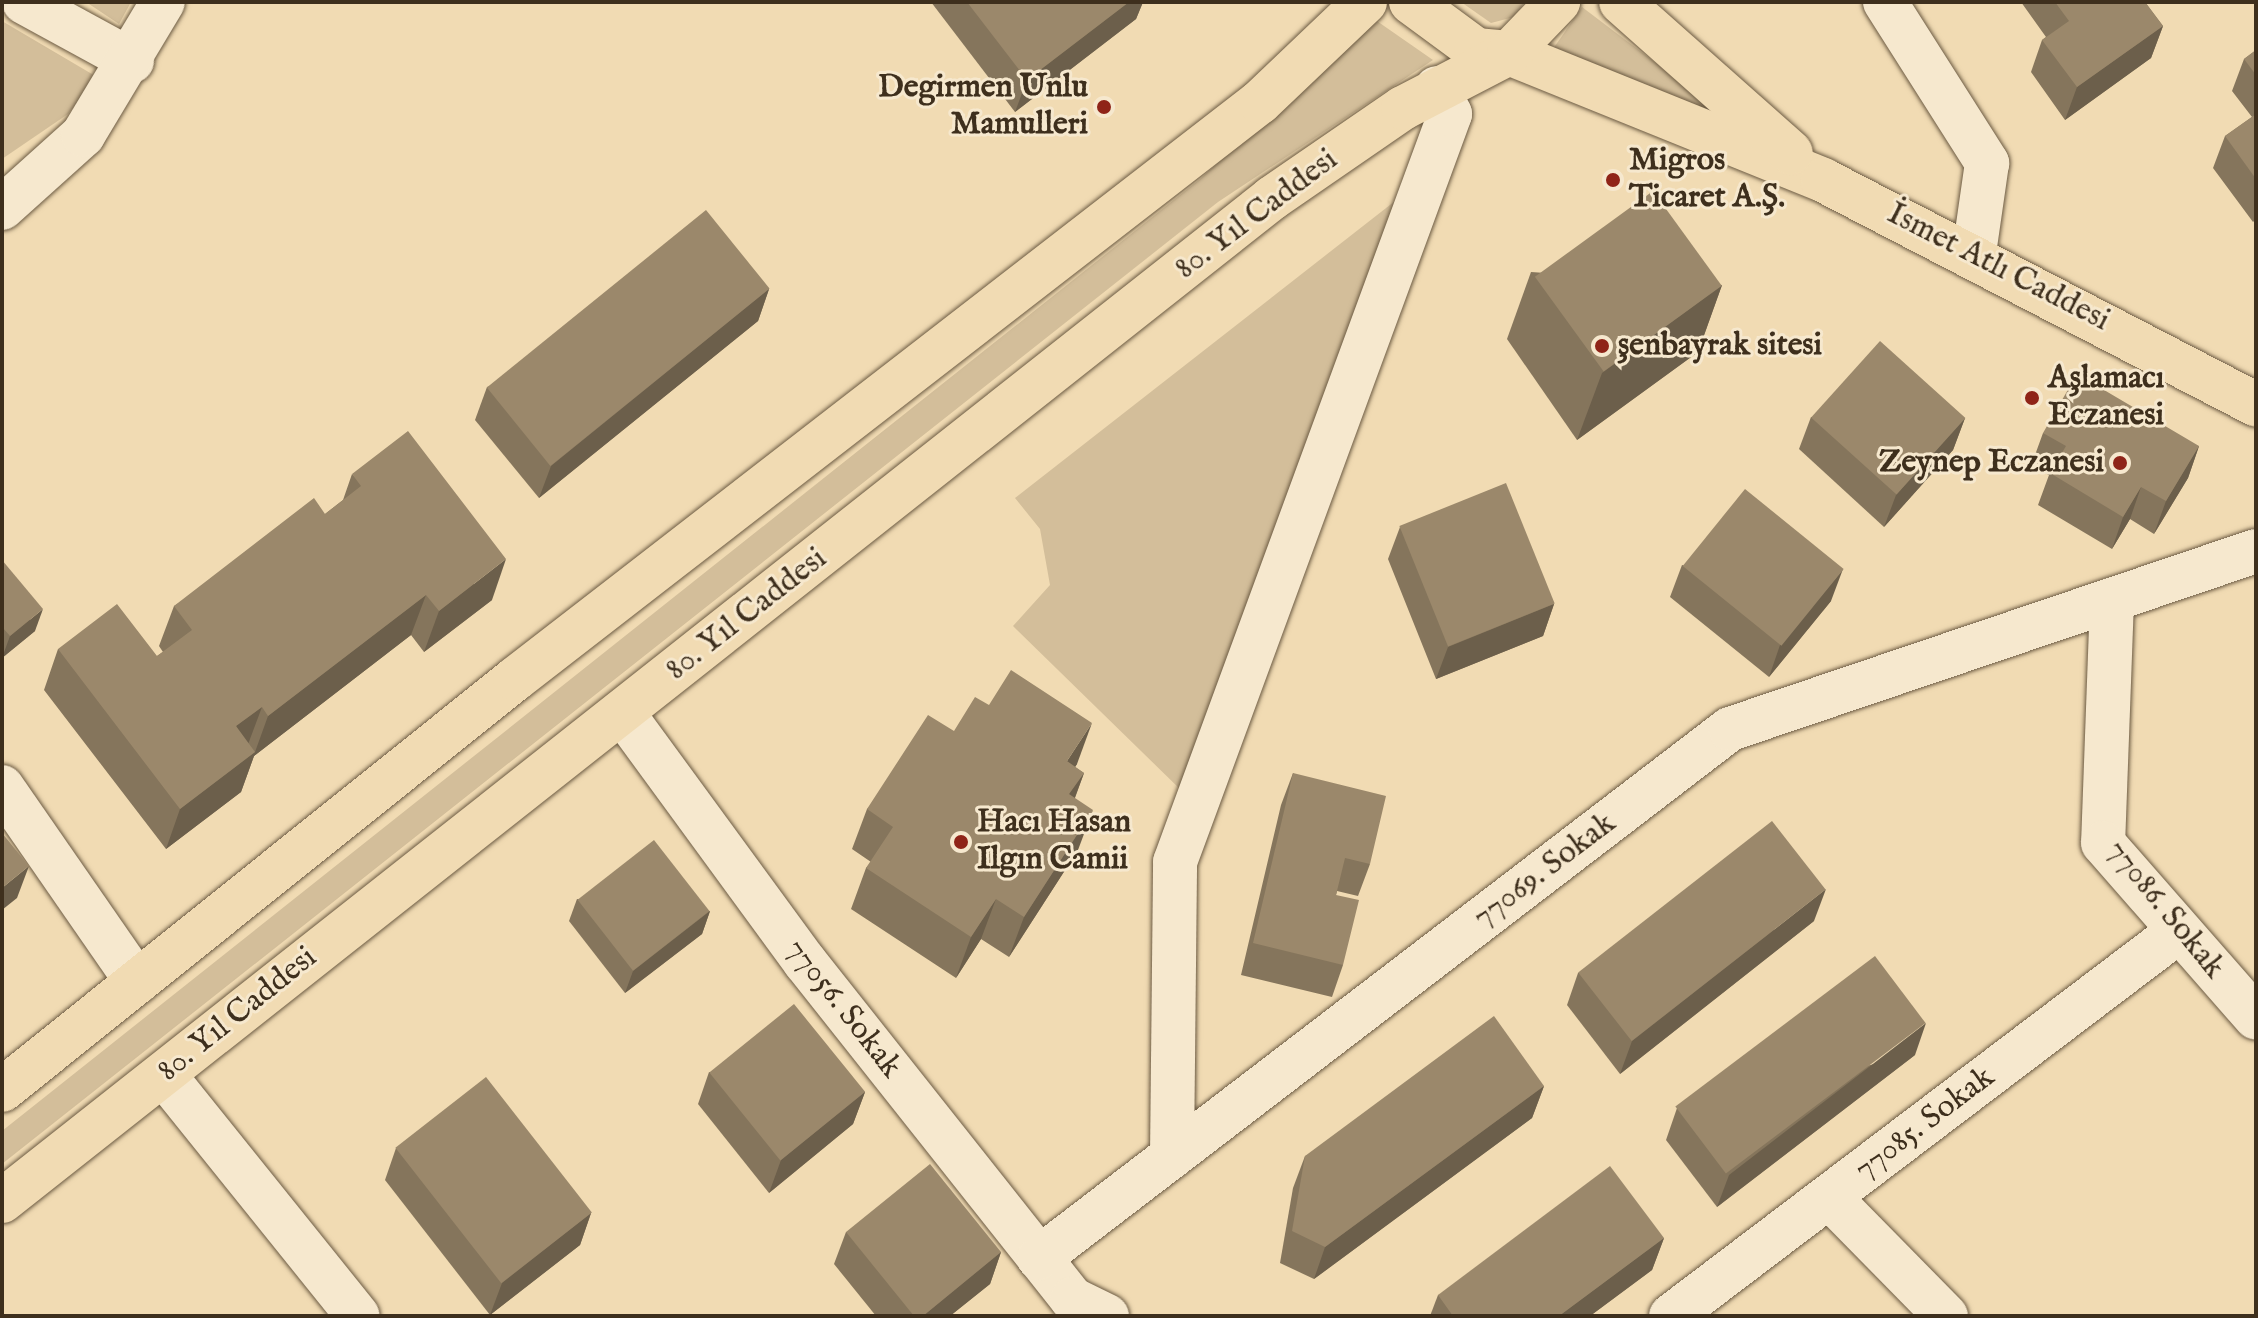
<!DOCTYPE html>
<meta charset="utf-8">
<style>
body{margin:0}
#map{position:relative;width:2258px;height:1318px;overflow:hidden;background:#f1dbb3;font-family:"IM FELL English",serif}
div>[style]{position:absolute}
.green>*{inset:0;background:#d3be9a}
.roads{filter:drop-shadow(0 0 2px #6b5a42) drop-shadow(0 0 2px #6b5a42)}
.minor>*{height:44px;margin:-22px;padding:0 22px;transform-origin:22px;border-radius:22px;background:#f6e8ce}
.major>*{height:44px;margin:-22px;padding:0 22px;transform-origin:22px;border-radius:22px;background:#f1dbb3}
.wall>*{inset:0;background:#85755c}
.shaded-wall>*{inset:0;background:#6c5f4b}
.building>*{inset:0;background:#9b886b;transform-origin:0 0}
.dots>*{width:22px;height:22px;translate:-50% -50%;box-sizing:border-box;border:4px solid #f6e8ce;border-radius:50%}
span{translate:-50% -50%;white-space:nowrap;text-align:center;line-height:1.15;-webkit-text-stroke:6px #f6e8ce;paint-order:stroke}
.poi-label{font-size:32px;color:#3e2f1d;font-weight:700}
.right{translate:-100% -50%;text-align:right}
.left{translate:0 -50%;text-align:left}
.street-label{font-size:32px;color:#3e2f1d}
.frame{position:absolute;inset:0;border:4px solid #3e2f1d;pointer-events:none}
</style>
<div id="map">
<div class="green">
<div style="clip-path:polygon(86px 2px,131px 2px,119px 24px)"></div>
<div style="clip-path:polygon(1461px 2px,1525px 2px,1514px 17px,1491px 23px)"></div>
<div style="clip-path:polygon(1582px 7px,1727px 117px,1553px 49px)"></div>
<div style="clip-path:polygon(1374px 19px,1433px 60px,1218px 202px,2px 1164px,2px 1131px,1199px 180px)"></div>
<div style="clip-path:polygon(2px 21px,97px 77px,68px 114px,2px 159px)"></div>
<div style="clip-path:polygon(1404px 194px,1183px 792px,1013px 626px,1050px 585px,1040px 529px,1015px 498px)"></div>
</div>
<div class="roads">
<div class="minor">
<div style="left:24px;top:2px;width:123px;rotate:28.6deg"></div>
<div style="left:1885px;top:2px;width:191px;rotate:57.6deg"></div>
<div style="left:1987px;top:163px;width:91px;rotate:98.2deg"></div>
<div style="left:2px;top:208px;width:109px;rotate:-42deg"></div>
<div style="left:83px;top:135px;width:155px;rotate:-59deg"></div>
<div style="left:2112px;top:600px;width:243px;rotate:92.1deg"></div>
<div style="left:2103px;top:843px;width:232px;rotate:48.8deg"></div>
<div style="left:622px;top:712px;width:310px;rotate:53.8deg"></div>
<div style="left:805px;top:962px;width:430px;rotate:51.6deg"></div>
<div style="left:1072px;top:1299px;width:39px;rotate:26deg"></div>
<div style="left:2px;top:787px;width:237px;rotate:55.3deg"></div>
<div style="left:164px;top:1075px;width:309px;rotate:51.2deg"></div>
<div style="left:1172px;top:1156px;width:294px;rotate:-89.4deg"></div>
<div style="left:1175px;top:862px;width:797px;rotate:-69.81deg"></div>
<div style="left:1450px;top:114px;width:29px;rotate:-117deg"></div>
<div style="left:1829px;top:1197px;width:167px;rotate:45.5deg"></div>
<div style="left:1039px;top:1258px;width:870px;rotate:-37.44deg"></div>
<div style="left:1730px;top:729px;width:555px;rotate:-18.7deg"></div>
<div style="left:1671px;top:1316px;width:637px;rotate:-37.16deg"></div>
</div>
<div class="major">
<div style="left:1411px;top:2px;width:81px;rotate:36.4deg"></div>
<div style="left:1476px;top:50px;width:33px;rotate:5deg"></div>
<div style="left:1509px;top:53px;width:339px;rotate:22deg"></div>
<div style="left:1823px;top:180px;width:488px;rotate:27.4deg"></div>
<div style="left:1621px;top:2px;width:227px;rotate:41.6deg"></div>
<div style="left:2px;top:1090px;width:657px;rotate:-38.7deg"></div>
<div style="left:515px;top:679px;width:942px;rotate:-37.76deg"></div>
<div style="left:1260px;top:102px;width:145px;rotate:-43.6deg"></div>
<div style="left:2px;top:1201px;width:1618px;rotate:-38.3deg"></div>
<div style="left:1272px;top:198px;width:159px;rotate:-34.5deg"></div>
<div style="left:1403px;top:108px;width:119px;rotate:-27.4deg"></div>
<div style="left:1509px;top:53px;width:71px;rotate:-46.1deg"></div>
</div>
</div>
<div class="wall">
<div style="clip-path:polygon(931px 2px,1143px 2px,1136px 19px,1015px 112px)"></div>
<div style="clip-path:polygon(2021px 2px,2145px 2px,2163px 26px,2151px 58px,2065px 120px,2031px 72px,2042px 40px,2046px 37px)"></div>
<div style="clip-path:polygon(2256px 50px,2256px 219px,2253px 222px,2213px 168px,2225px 136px,2252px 117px,2232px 91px,2244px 59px)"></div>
<div style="clip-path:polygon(1531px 272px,1722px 285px,1698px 352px,1577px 440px,1507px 339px)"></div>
<div style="clip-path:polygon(769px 289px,758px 321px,539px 498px,475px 420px,487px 387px)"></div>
<div style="clip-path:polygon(1811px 417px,1965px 418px,1953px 450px,1884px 527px,1799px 449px)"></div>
<div style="clip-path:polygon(2043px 433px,2199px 446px,2188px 478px,2154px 534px,2130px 519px,2112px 549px,2038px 505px,2049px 475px,2031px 466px)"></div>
<div style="clip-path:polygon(352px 474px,492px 600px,424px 652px,411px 635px,254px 756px,241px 792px,166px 849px,44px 690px,58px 649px,157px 656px,163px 652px,159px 646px,174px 606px,325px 514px,343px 500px)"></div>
<div style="clip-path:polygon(1400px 527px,1554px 604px,1543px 636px,1436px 679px,1388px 559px)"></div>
<div style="clip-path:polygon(2px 560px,35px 631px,2px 658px)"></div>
<div style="clip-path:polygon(1682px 565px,1831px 601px,1769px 677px,1670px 597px)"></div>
<div style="clip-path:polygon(954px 731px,1077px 764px,1075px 767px,1084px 773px,1075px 798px,1078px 850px,1009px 957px,981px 939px,956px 978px,851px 909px,866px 868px,871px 862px,852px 849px,867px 809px)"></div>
<div style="clip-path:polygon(1293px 773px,1370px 864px,1358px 896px,1337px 891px,1336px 895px,1343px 965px,1332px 997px,1241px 975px,1281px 805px)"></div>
<div style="clip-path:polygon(577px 899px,710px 911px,702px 934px,625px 993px,569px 921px)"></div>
<div style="clip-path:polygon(1814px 921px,1620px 1074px,1567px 1005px,1578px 973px)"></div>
<div style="clip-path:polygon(1915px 1055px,1717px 1207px,1666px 1140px,1677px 1108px)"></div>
<div style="clip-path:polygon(709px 1072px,865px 1092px,853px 1124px,769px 1193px,698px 1104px)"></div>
<div style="clip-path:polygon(1544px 1086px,1532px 1118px,1314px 1279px,1280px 1263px,1293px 1188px,1305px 1156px)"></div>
<div style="clip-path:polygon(396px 1148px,591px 1213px,580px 1245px,490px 1315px,385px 1180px)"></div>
<div style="clip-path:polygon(846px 1232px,1001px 1252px,990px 1284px,950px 1316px,876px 1316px,834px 1264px)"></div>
<div style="clip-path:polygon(1664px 1238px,1652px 1270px,1590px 1316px,1430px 1316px,1438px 1295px)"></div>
</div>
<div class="shaded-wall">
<div style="clip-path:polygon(1129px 2px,1143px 2px,1136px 19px,1015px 112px,1027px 80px)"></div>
<div style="clip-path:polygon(2163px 26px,2151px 58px,2065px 120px,2077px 87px)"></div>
<div style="clip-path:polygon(1722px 285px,1698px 352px,1577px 440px,1602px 373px)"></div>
<div style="clip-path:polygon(769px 289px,758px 321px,539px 498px,551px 466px)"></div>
<div style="clip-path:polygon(1965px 418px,1953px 450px,1884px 527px,1896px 495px)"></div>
<div style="clip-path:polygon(2199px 446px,2188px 478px,2154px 534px,2166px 501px)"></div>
<div style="clip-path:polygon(2141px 487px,2130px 519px,2112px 549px,2123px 517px)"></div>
<div style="clip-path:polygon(506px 559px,492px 600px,424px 652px,439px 611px)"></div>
<div style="clip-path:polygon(1843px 569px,1831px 601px,1769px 677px,1780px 645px)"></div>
<div style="clip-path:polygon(426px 595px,411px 635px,254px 756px,241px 792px,166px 849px,180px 809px,255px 752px,268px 716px)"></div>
<div style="clip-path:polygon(1554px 604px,1543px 636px,1436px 679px,1448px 647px)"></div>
<div style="clip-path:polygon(43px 609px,35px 631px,2px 658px,10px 636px)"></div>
<div style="clip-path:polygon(262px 707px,247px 747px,236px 726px)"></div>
<div style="clip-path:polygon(1092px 723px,1077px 764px,1052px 802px,1067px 761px)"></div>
<div style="clip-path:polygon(1084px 773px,1069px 813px,1069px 794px)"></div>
<div style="clip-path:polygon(1093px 810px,1078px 850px,1009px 957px,1024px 917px)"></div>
<div style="clip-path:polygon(29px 866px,17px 898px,2px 910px,2px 888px)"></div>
<div style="clip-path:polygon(1826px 889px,1814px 921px,1620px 1074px,1632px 1041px)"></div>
<div style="clip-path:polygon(996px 899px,981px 939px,956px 978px,971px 937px)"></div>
<div style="clip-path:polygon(710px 911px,702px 934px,625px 993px,633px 971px)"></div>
<div style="clip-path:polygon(1926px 1023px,1915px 1055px,1717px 1207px,1729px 1175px)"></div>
<div style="clip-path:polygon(1544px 1086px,1532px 1118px,1314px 1279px,1325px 1247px)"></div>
<div style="clip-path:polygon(865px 1092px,853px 1124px,769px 1193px,781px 1160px)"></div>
<div style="clip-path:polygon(591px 1213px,580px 1245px,490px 1315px,502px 1283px)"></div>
<div style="clip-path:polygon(1664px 1238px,1652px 1270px,1590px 1316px,1559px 1316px)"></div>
<div style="clip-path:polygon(1001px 1252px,990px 1284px,950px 1316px,923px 1316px)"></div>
</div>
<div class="building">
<div style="clip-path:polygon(967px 2px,1129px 2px,1027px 80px)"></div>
<div style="clip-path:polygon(2055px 2px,2145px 2px,2163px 26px,2077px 87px,2042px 40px,2069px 21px)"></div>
<div style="clip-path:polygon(2256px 50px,2256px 75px,2244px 59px)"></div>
<div style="clip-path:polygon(2256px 114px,2256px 179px,2225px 136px)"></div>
<div style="left:1653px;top:191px;width:117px;height:146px;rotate:54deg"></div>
<div style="left:706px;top:210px;width:101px;height:282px;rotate:51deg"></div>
<div style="left:1880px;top:341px;width:115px;height:103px;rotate:42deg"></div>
<div style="clip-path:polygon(2077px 374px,2199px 446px,2166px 501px,2141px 487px,2123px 517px,2050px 473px,2066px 446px,2043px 433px)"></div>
<div style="clip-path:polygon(408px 431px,506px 559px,439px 611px,426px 595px,268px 716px,262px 707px,236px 726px,255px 752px,180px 809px,58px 649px,117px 604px,157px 656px,192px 630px,174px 606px,314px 498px,325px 514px,361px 486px,352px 474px)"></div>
<div style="left:1506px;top:483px;width:130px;height:115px;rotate:68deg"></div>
<div style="left:1745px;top:489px;width:127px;height:99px;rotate:39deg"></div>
<div style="clip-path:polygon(2px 560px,43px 609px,10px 636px,2px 627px)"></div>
<div style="clip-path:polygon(1011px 670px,1092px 723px,1067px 761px,1084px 773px,1069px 794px,1093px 810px,1024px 917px,996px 899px,971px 937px,866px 868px,893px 827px,867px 809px,928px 715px,954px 731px,975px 697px,989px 705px)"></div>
<div style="clip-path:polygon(1293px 773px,1386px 796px,1370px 864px,1345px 858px,1336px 895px,1359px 900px,1343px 965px,1253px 943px)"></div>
<div style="left:1772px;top:821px;width:87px;height:246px;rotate:52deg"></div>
<div style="clip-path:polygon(2px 833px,29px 866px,2px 888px)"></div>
<div style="left:654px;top:840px;width:90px;height:97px;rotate:52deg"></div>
<div style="left:1875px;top:956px;width:84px;height:250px;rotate:53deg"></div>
<div style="left:794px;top:1004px;width:113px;height:109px;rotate:51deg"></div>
<div style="clip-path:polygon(1494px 1016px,1544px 1086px,1325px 1247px,1292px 1231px,1305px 1156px)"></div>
<div style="left:486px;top:1077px;width:172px;height:115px;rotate:52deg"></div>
<div style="clip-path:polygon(930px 1164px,1001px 1252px,923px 1316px,914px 1316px,846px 1232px)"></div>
<div style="clip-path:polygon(1610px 1166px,1664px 1238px,1559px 1316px,1453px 1316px,1438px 1295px)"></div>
</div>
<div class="dots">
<div style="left:1104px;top:107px;background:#8f2418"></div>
<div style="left:1613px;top:180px;background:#8f2418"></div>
<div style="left:1602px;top:346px;background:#8f2418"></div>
<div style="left:2032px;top:398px;background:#8f2418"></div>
<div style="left:2120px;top:463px;background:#8f2418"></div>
<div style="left:961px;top:842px;background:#8f2418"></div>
</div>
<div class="poi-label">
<span class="right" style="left:1088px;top:107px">Degirmen Unlu<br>Mamulleri</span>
<span class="left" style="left:1629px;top:180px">Migros<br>Ticaret A.Ş.</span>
<span class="left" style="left:1618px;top:346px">şenbayrak sitesi</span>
<span class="left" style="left:2048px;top:398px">Aşlamacı<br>Eczanesi</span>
<span class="right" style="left:2104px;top:463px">Zeynep Eczanesi</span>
<span class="left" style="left:977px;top:842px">Hacı Hasan<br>Ilgın Camii</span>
</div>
<div class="street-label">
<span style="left:1257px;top:215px;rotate:-37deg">80. Yıl Caddesi</span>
<span style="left:1998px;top:268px;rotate:27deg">İsmet Atlı Caddesi</span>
<span style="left:747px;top:615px;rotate:-38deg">80. Yıl Caddesi</span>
<span style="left:1545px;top:871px;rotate:-37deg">77069. Sokak</span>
<span style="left:2165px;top:910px;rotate:51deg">77086. Sokak</span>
<span style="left:843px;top:1009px;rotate:52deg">77056. Sokak</span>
<span style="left:238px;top:1015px;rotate:-39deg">80. Yıl Caddesi</span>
<span style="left:1925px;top:1124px;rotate:-37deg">77085. Sokak</span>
</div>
<div class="frame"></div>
</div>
